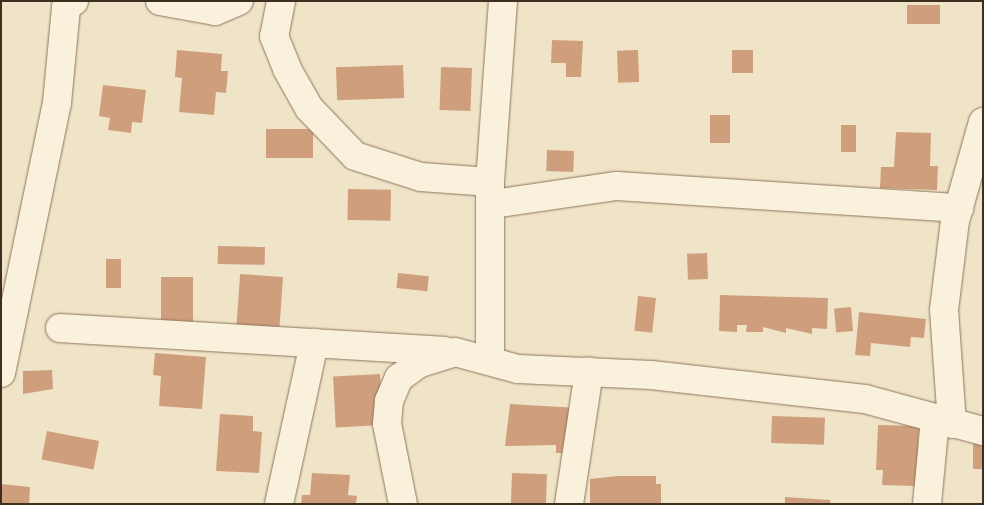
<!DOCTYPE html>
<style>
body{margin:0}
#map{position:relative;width:984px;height:505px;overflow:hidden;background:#f0e4c8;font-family:"Noto Serif",serif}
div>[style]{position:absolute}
.building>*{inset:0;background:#cf9f7d;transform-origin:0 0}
.roads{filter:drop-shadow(0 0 1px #8d765c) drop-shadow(0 0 1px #8d765c)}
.street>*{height:28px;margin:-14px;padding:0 14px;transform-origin:14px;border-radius:14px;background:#faf1dc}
span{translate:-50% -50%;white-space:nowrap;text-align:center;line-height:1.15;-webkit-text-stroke:5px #f7eed8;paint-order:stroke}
.frame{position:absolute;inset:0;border:2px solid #3d2e20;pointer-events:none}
</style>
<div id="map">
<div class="building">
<div style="left:907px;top:5px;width:33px;height:19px"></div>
<div style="clip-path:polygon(552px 40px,583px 41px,581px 77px,566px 77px,566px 63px,551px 63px)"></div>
<div style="clip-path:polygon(177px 50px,222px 54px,221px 71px,228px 71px,226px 93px,216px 92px,214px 115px,179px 112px,182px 78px,175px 77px)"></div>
<div style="left:638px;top:50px;width:32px;height:21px;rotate:88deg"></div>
<div style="left:732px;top:50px;width:21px;height:23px"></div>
<div style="left:403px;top:65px;width:33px;height:67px;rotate:88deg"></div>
<div style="left:441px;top:67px;width:31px;height:43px;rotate:2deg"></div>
<div style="clip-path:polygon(103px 85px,146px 90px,142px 123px,132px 122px,131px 133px,108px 130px,110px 118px,99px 116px)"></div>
<div style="left:710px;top:115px;width:20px;height:28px"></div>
<div style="left:841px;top:125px;width:15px;height:27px"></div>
<div style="left:313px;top:129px;width:29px;height:47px;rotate:90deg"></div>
<div style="clip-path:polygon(896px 132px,931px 133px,930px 166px,938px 166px,937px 190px,880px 188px,881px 167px,894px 167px)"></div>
<div style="left:547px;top:150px;width:27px;height:21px;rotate:2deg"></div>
<div style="left:348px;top:189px;width:43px;height:31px;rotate:1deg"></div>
<div style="left:218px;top:246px;width:47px;height:18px;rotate:1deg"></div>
<div style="left:707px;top:253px;width:26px;height:20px;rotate:88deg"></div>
<div style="left:106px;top:259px;width:15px;height:29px"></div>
<div style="left:398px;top:273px;width:31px;height:15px;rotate:6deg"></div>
<div style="left:161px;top:277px;width:32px;height:55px"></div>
<div style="left:283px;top:277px;width:58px;height:43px;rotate:94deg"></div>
<div style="clip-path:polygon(720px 295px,828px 298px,827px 329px,812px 328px,812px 334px,786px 328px,786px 333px,763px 327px,763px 332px,746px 332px,747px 325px,737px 325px,737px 332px,719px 331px)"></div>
<div style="left:638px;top:296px;width:18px;height:35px;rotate:6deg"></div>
<div style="left:851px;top:307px;width:24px;height:17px;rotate:85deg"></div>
<div style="clip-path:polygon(859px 312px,926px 319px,924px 338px,911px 337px,910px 347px,871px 343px,870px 356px,855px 355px)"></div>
<div style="clip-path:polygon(155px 353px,206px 357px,202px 409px,159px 406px,161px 376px,153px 375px)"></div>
<div style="clip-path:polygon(52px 370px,53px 389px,23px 394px,23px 371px)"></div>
<div style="left:380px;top:374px;width:51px;height:47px;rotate:87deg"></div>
<div style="clip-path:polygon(510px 404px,578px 408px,576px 453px,556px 453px,556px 445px,505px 446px)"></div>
<div style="clip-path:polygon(220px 414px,253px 416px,253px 431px,262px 432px,259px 473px,216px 471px)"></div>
<div style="left:772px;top:416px;width:53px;height:27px;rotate:2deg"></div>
<div style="clip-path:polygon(878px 425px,919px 426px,918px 443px,931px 443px,916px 486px,882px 485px,883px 470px,876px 470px)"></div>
<div style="left:47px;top:431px;width:53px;height:29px;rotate:11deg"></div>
<div style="left:973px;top:444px;width:10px;height:25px"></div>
<div style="clip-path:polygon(312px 473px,350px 475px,348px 495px,357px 496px,356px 504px,301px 504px,302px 495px,310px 495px)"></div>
<div style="left:512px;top:473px;width:35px;height:31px;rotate:2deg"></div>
<div style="clip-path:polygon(618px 476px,656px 476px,656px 484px,661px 484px,661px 504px,590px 504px,590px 479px)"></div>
<div style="clip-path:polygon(1px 484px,30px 487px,29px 504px,1px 504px)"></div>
<div style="clip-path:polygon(785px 497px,830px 500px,830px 504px,785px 504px)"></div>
</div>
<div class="roads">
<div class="street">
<div style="left:160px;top:1px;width:56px;rotate:10.3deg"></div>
<div style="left:215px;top:11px;width:26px;rotate:-23deg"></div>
<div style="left:281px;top:1px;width:36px;rotate:101deg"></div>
<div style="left:274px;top:36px;width:35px;rotate:68deg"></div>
<div style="left:287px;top:69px;width:45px;rotate:60.6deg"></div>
<div style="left:309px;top:108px;width:66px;rotate:46.2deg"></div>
<div style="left:355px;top:156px;width:69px;rotate:17.7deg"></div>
<div style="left:421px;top:177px;width:69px;rotate:4.1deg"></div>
<div style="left:490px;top:182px;width:177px;rotate:90deg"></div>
<div style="left:490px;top:182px;width:181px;rotate:-85.9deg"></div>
<div style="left:493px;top:204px;width:125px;rotate:-8.3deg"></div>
<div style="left:617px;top:186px;width:343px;rotate:3.7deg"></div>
<div style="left:60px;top:328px;width:385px;rotate:3.4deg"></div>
<div style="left:1px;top:373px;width:276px;rotate:-78.3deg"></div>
<div style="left:57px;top:103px;width:96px;rotate:-84.6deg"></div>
<div style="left:66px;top:7px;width:10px;rotate:-37deg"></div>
<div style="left:952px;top:424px;width:114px;rotate:-94deg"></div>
<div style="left:944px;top:310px;width:90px;rotate:-83deg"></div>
<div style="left:955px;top:221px;width:103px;rotate:-74.2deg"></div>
<div style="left:279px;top:504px;width:165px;rotate:-77.7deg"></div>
<div style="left:403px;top:504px;width:82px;rotate:-101.3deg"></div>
<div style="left:387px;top:424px;width:23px;rotate:-85deg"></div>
<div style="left:389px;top:401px;width:25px;rotate:-67deg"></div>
<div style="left:399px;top:378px;width:26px;rotate:-36deg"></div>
<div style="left:420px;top:363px;width:37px;rotate:-17deg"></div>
<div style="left:455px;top:352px;width:65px;rotate:15.1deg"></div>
<div style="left:518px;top:369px;width:133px;rotate:2.6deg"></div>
<div style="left:651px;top:375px;width:215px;rotate:6.4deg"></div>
<div style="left:865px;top:399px;width:122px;rotate:15.2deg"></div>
<div style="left:569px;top:504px;width:134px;rotate:-81.4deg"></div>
<div style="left:927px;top:504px;width:85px;rotate:-84.6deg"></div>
</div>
</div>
<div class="frame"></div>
</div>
